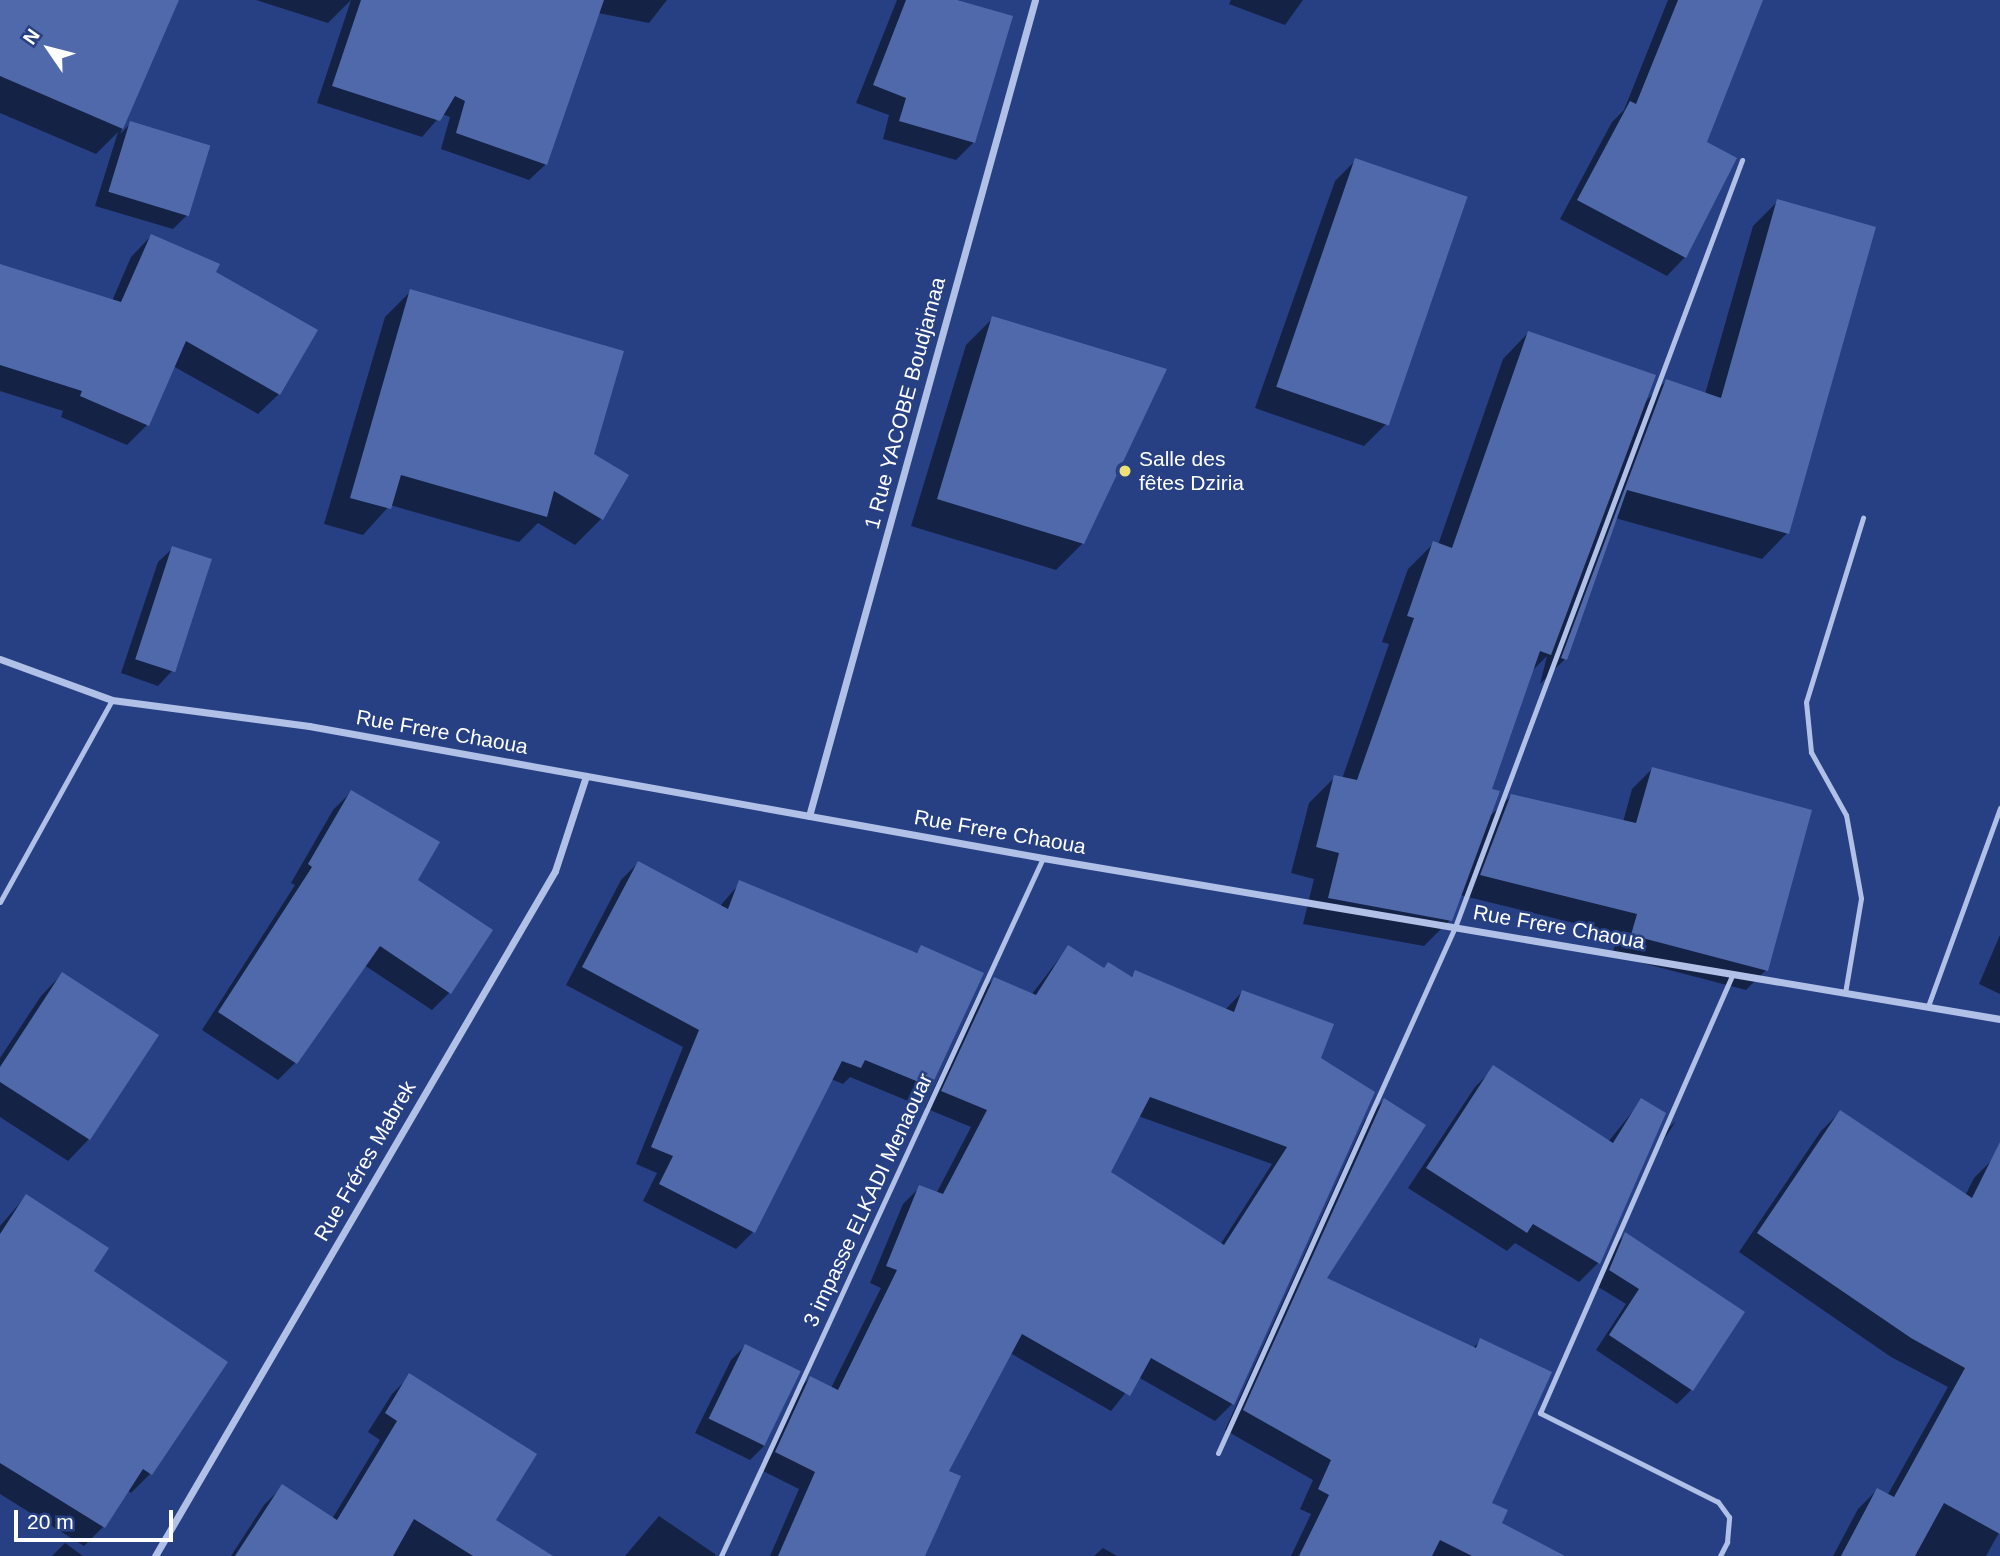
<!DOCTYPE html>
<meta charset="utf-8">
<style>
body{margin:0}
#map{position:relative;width:2000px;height:1556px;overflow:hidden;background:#274083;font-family:Arial,sans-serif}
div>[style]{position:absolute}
.shadow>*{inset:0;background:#0007}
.building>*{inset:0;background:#5069ab;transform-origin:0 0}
.lane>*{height:5px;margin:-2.5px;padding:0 2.5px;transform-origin:2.5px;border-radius:2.5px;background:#b1c0e7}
.street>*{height:7px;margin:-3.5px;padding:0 3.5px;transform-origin:3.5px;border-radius:3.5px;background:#b1c0e7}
.dots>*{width:19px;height:19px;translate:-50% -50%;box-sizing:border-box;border:4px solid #274083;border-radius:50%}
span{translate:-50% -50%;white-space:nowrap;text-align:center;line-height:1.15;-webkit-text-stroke:5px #274083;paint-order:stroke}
.street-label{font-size:21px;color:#fff}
.poi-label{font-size:21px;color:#fff}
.left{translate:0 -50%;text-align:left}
.north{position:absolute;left:14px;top:14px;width:70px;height:70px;-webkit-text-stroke:5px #274083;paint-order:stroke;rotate:305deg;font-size:19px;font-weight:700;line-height:28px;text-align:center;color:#fff}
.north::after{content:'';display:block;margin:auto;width:24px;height:32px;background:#fff;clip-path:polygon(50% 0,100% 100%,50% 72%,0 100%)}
.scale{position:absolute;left:14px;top:1510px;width:159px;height:32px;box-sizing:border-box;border:4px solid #fff;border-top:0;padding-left:9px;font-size:21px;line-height:24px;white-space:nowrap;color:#fff;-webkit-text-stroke:5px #274083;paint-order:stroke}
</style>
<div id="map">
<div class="shadow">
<div style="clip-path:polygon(0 0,177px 0,120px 134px,131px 123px,187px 215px,173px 229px,95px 206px,118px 132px,96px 154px,0 113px)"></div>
<div style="clip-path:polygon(256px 0,351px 0,328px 23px)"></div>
<div style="clip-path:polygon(351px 0,667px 0,649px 23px,598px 13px,546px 164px,529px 180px,441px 149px,450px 117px,442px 114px,422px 137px,317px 103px)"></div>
<div style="clip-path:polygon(897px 0,951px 0,974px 142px,956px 160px,883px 139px,889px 115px,856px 103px)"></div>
<div style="clip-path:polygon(1231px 0,1303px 0,1285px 25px,1229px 4px)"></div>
<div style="clip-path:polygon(1668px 0,1762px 0,1705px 143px,1685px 257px,1667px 276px,1560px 219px,1612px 122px,1624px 110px)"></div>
<div style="clip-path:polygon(1356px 160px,1386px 424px,1364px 446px,1255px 408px,1335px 181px)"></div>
<div style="clip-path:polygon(1778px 201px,1787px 533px,1762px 559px,1615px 518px,1565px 659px,1540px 684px,1547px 656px,1530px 673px,1490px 791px,1488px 818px,1511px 796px,1623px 822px,1632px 789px,1652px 769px,1766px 970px,1746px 990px,1612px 955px,1618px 934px,1460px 895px,1450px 920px,1424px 946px,1303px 924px,1314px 879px,1291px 873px,1309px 803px,1335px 777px,1342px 779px,1389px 644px,1382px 642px,1408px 569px,1434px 543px,1438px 545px,1503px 359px,1528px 333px,1643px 404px,1666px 381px,1705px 394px,1753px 226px)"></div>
<div style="clip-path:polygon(151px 236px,279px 394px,258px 414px,173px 366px,147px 425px,127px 445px,61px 417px,63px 411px,0 391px,0 266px,112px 301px,131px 257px)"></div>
<div style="clip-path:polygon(411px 291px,591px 455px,627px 476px,601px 519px,575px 545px,538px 523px,519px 542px,390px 505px,363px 535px,324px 524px,385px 317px)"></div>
<div style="clip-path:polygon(993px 318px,1083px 543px,1056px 570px,911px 526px,966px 345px)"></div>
<div style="clip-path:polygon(173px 548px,172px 671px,158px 686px,121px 673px,158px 562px)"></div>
<div style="clip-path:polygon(351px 792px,416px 881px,450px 992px,432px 1010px,364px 965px,296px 1062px,278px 1080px,202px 1030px,295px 885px,291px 883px,333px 810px)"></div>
<div style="clip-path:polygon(638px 863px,720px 906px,740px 883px,915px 954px,921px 948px,930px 1086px,913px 1103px,850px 1077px,843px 1084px,831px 1079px,753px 1232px,736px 1249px,643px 1201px,657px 1173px,636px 1164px,683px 1047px,566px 985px,621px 880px)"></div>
<div style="clip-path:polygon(2000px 935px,2000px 994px,1979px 984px)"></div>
<div style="clip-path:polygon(evenodd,1068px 947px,1103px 969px,1108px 964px,1130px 978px,1135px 972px,1225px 1010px,1242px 992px,1319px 1059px,1372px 1093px,1232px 1404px,1215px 1421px,1138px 1377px,1111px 1411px,1010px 1353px,947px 1472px,921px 1556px,770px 1556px,799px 1489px,759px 1469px,793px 1395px,810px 1378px,831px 1388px,881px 1288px,870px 1283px,903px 1204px,920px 1187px,936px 1194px,971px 1127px,925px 1108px,977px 996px,994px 979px,1032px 994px,1068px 947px,1138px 1116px,1272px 1164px,1220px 1245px,1109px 1173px,1138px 1116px)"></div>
<div style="clip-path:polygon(62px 974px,89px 1139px,68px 1161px,0 1117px,0 1058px,41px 996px)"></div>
<div style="clip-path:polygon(1494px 1068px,1608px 1142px,1642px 1100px,1664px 1114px,1598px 1263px,1579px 1282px,1515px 1243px,1507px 1251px,1408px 1188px,1475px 1087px)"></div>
<div style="clip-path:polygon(1384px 1100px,1325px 1278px,1473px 1348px,1481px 1340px,1489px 1504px,1499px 1523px,1561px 1556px,1291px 1556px,1311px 1514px,1300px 1509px,1313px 1480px,1225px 1430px,1365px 1120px)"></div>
<div style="clip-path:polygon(1840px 1112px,1965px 1196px,1974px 1178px,1993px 1159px,2000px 1162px,2000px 1531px,1986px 1556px,1833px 1556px,1858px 1509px,1877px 1490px,1887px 1496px,1948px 1387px,1891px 1357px,1739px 1252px,1821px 1131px)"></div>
<div style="clip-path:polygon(1676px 1121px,1663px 1141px,1655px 1150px,1661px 1135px)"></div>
<div style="clip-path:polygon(26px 1196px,92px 1271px,150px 1474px,131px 1493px,127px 1490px,103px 1527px,84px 1546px,0 1494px,0 1226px)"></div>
<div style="clip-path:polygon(1626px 1234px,1692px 1389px,1677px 1404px,1596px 1350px,1626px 1304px,1595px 1285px,1611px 1249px)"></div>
<div style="clip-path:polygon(745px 1346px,764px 1446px,750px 1460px,695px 1433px,731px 1360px)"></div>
<div style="clip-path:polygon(410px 1376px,494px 1521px,522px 1556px,231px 1556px,264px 1505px,282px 1487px,332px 1519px,380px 1440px,368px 1432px,392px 1394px)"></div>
<div style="clip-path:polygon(659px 1516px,715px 1554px,715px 1556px,625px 1556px)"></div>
<div style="clip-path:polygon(65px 1543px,83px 1556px,52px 1556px)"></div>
<div style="clip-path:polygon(1103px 1548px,1117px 1556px,1094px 1556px)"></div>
</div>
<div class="building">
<div style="clip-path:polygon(0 0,179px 0,123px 129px,0 76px)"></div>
<div style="clip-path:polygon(361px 0,604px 0,547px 165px,456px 133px,465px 101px,455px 96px,440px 121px,332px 86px)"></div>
<div style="clip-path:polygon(906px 0,957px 0,1013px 16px,975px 143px,899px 121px,906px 98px,873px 85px)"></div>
<div style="clip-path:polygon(1678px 0,1763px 0,1707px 142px,1737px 158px,1686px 258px,1577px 200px,1630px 101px,1636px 104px)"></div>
<div style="left:130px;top:121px;width:84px;height:74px;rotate:17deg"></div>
<div style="left:1355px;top:158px;width:119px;height:242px;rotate:19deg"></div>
<div style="clip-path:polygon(1777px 199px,1876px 227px,1789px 534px,1627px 490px,1567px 660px,1561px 658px,1666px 379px,1721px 398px)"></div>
<div style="clip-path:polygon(151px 234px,220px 264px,216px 272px,318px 330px,280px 395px,186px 341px,149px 426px,80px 396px,82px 391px,0 365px,0 264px,121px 302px)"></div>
<div style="clip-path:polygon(410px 289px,624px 351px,594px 454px,629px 475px,603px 520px,554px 491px,547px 517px,401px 475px,391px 509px,350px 498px)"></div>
<div style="clip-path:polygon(992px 316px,1167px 369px,1084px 544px,937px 499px)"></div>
<div style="clip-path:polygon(1528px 331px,1656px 375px,1551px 655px,1540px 651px,1492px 789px,1500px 791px,1452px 921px,1328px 898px,1339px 853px,1316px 847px,1334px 775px,1357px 780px,1414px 618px,1407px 616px,1433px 541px,1452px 548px)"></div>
<div style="left:172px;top:546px;width:42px;height:119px;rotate:18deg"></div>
<div style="clip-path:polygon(1652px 767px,1812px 810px,1768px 971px,1631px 935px,1637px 914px,1480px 875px,1511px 794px,1636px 823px)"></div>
<div style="clip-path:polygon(351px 790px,440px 842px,418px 880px,493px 930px,451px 994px,380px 946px,297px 1064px,218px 1012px,312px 867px,308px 864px)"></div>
<div style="clip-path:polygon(638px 861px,728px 909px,739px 880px,917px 953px,921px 945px,984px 973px,931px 1087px,865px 1060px,861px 1068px,842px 1061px,755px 1233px,659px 1184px,673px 1156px,651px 1147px,699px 1030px,582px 967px)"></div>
<div style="clip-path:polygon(evenodd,1068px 945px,1104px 968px,1108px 962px,1132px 977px,1135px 970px,1234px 1012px,1242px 990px,1334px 1024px,1321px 1058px,1375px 1092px,1234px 1405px,1151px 1358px,1130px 1396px,1022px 1334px,949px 1471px,961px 1476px,925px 1556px,778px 1556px,815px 1472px,775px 1452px,810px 1376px,838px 1390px,897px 1270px,886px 1266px,919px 1185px,943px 1194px,987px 1110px,941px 1091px,994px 977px,1036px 995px,1068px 945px,1150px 1097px,1287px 1147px,1224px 1245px,1111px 1172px,1150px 1097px)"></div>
<div style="clip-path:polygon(62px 972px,159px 1035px,90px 1140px,0 1082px,0 1067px)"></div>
<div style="clip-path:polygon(1493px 1065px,1613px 1143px,1641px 1098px,1666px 1113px,1600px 1264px,1533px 1224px,1527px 1233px,1426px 1168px)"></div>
<div style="clip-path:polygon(1384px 1098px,1426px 1125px,1327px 1278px,1476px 1348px,1480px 1338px,1552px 1372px,1492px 1503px,1508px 1510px,1502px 1523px,1565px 1556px,1472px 1556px,1440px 1540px,1432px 1556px,1299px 1556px,1329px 1495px,1318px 1489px,1331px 1460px,1243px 1410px)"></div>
<div style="clip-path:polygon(1840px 1110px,1972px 1198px,2000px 1142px,2000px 1534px,1944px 1503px,1915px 1556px,1841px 1556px,1877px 1488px,1894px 1497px,1965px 1368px,1911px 1338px,1757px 1233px)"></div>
<div style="clip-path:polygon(26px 1194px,109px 1248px,94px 1271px,228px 1362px,152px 1475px,143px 1469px,105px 1528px,0 1463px,0 1234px)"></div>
<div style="clip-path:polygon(1625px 1232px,1745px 1312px,1693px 1391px,1609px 1335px,1639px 1289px,1609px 1270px)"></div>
<div style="left:745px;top:1344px;width:62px;height:83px;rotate:26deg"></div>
<div style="clip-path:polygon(409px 1373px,537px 1454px,496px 1520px,553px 1556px,473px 1556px,414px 1519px,393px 1556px,235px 1556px,282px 1484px,337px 1520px,397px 1421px,385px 1413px)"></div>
</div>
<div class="lane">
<div style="left:0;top:902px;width:231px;rotate:-61deg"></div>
<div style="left:1845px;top:993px;width:96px;rotate:-80.4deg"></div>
<div style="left:1861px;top:898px;width:84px;rotate:-100.2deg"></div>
<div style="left:1846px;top:815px;width:72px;rotate:-119.1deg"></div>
<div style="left:1811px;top:752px;width:50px;rotate:-95.7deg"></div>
<div style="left:1806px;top:702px;width:193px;rotate:-72.8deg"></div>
<div style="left:1928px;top:1006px;width:211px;rotate:-70deg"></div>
<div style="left:1218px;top:1453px;width:577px;rotate:-65.75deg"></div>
<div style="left:1455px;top:927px;width:819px;rotate:-69.48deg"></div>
<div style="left:721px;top:1556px;width:769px;rotate:-65.24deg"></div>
<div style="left:1720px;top:1556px;width:16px;rotate:-63deg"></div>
<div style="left:1727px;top:1542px;width:25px;rotate:-85deg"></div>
<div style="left:1729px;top:1517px;width:19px;rotate:-126deg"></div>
<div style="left:1718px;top:1502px;width:199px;rotate:-153.4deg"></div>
<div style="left:1540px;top:1413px;width:480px;rotate:-66.3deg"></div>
</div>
<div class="street">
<div style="left:0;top:659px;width:119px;rotate:20.1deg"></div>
<div style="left:112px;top:700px;width:199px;rotate:7.5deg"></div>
<div style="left:309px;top:726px;width:746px;rotate:10.19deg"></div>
<div style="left:1043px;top:858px;width:970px;rotate:9.55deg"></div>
<div style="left:809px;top:816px;width:847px;rotate:-74.52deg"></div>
<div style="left:155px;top:1556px;width:793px;rotate:-59.72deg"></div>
<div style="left:555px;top:871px;width:100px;rotate:-71.9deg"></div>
</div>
<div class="dots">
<div style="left:1125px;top:471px;background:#efe177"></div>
</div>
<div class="street-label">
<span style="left:905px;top:403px;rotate:-75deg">1 Rue YACOBE Boudjamaa</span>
<span style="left:442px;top:732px;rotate:10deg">Rue Frere Chaoua</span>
<span style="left:1000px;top:832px;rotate:10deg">Rue Frere Chaoua</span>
<span style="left:1559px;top:927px;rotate:10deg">Rue Frere Chaoua</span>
<span style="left:365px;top:1161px;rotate:-60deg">Rue Fréres Mabrek</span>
<span style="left:868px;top:1200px;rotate:-65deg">3 impasse ELKADI Menaouar</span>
</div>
<div class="poi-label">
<span class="left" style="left:1139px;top:471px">Salle des<br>fêtes Dziria</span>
</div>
<div class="north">N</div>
<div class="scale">20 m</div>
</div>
